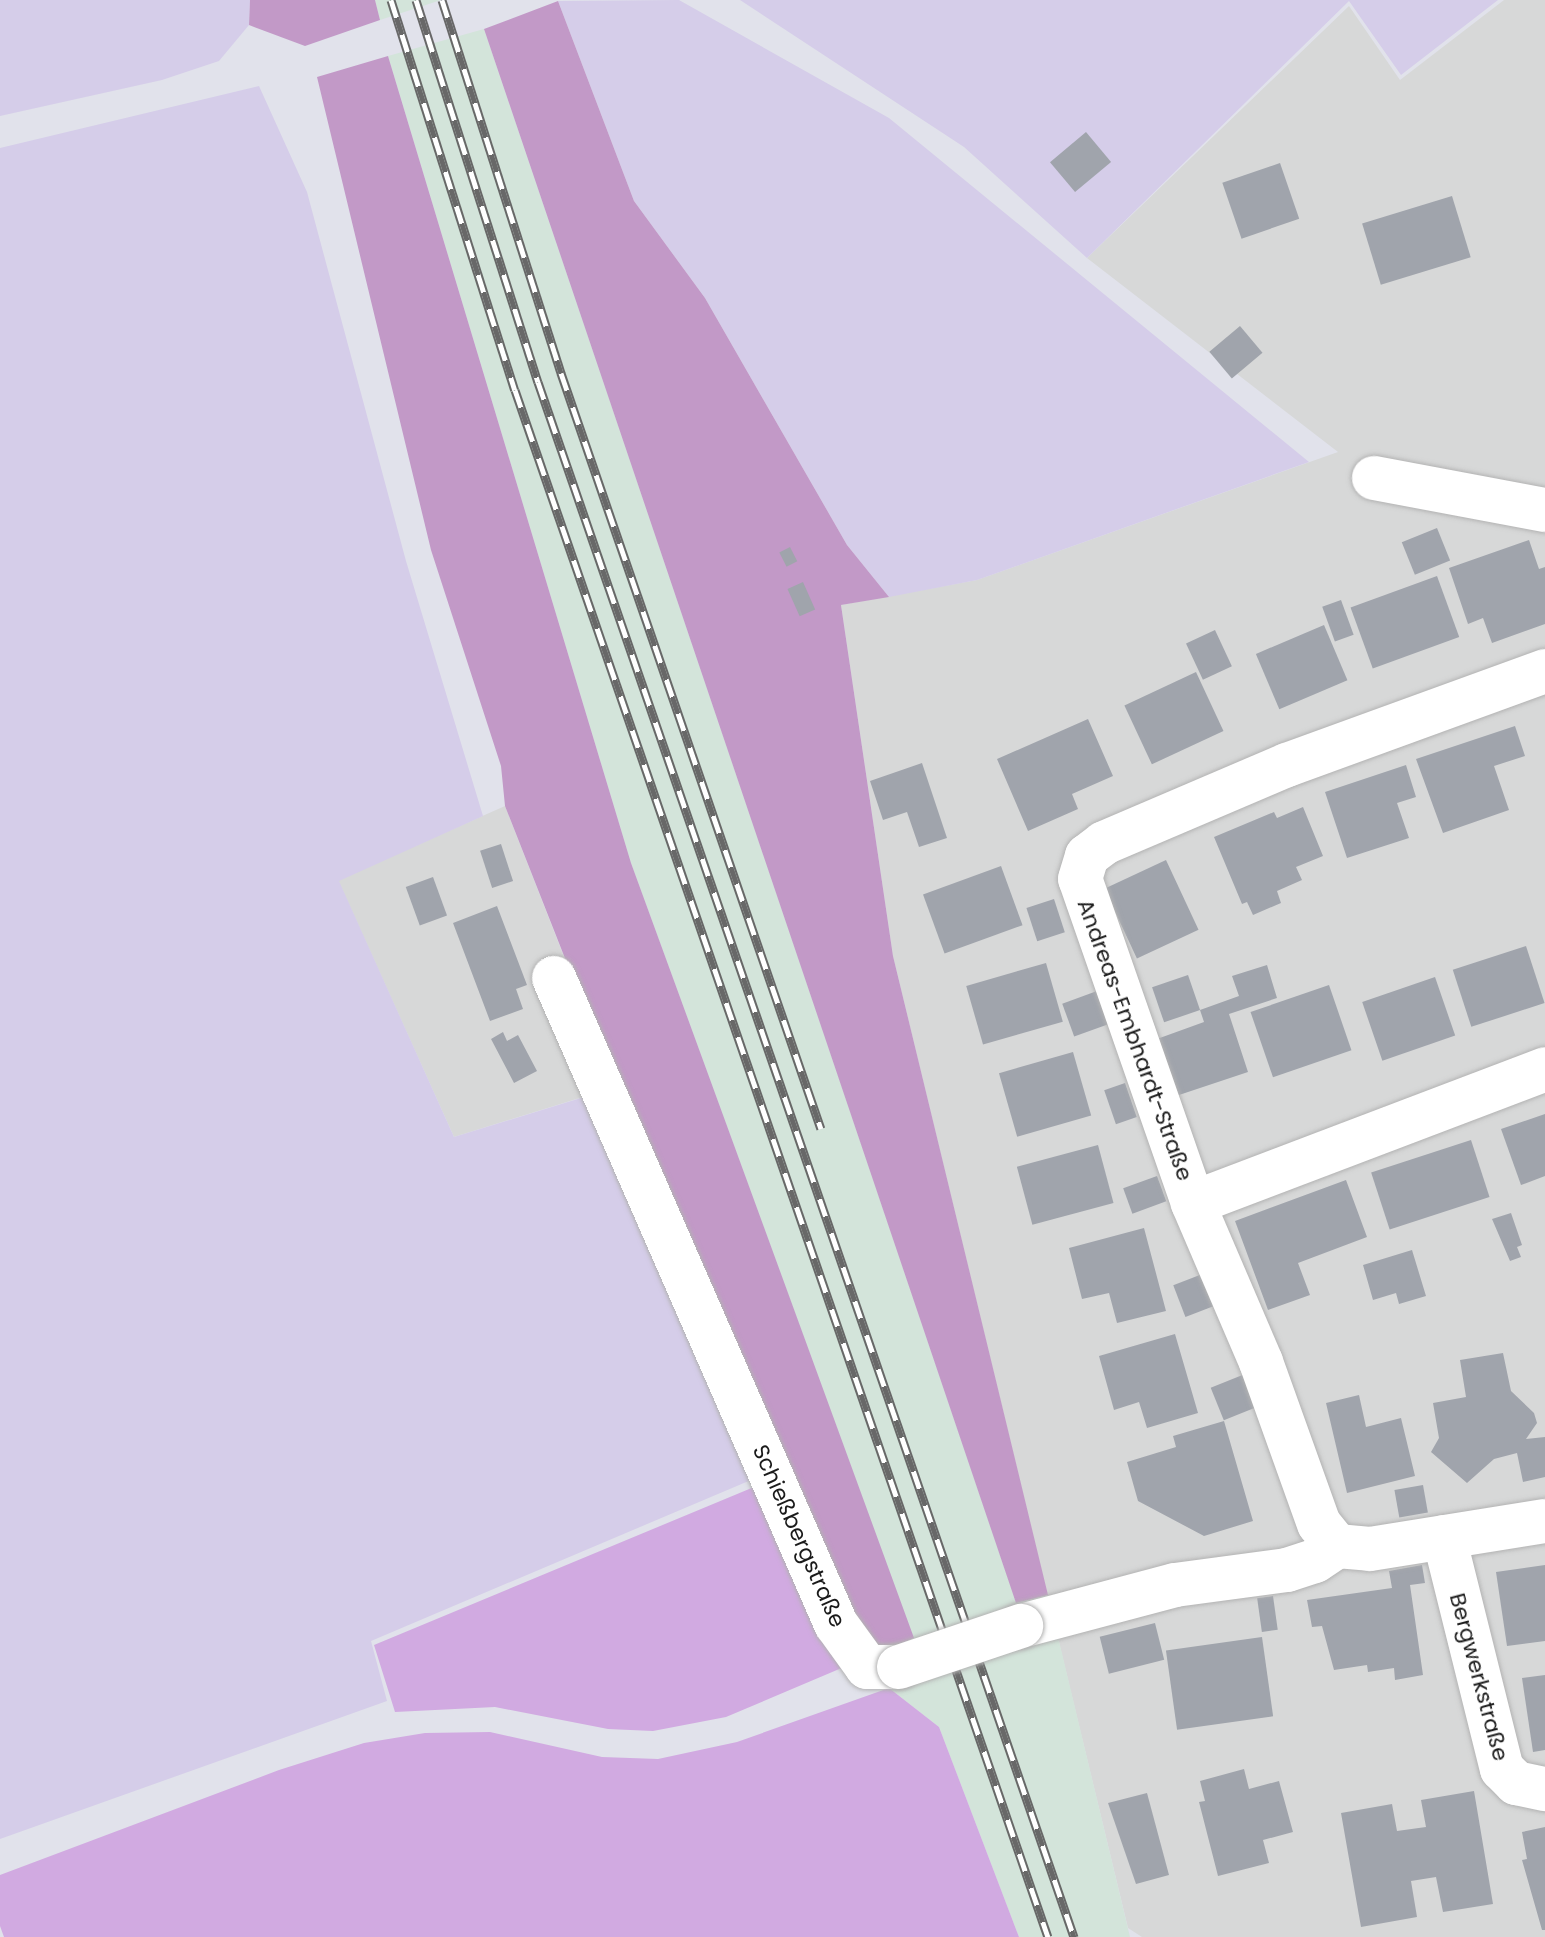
<!DOCTYPE html>
<meta charset="utf-8">
<style>
body{margin:0}
#map{position:relative;width:1545px;height:1937px;overflow:hidden;background:#e1e2eb;font-family:Poppins,sans-serif}
div>[style]{position:absolute}
.residential>*{inset:0;background:#d7d8d8}
.industrial>*{inset:0;background:#d3e4da}
.farmland>*{inset:0;background:#d5cde9}
.grass>*{inset:0;background:#d1aae1}
.forest>*{inset:0;background:#c299c7}
.building>*{inset:0;background:#a0a4ac;transform-origin:0 0}
.roads{filter:drop-shadow(0 0 2px #b3b3b3) drop-shadow(0 0 2px #b3b3b3)}
.minor>*{height:44px;margin:-22px;padding:0 22px;transform-origin:22px;border-radius:22px;background:#fff}
.rail>*{height:9px;margin-top:-4.5px;transform-origin:0;background:repeating-linear-gradient(90deg,#fff 0 18px,#686868 0 36px);box-sizing:border-box;border-block:2px solid #686868}
.bridges{filter:drop-shadow(0 0 2px #b3b3b3) drop-shadow(0 0 2px #b3b3b3)}
.minor-bridge>*{height:44px;margin:-22px;padding:0 22px;transform-origin:22px;border-radius:22px;background:#fff}
span{translate:-50% -50%;white-space:nowrap;text-align:center;line-height:1.15;-webkit-text-stroke:6px #fff;paint-order:stroke}
.street-label{font-size:22px;color:#1a1a1a}
</style>
<div id="map">
<div class="residential">
<div style="clip-path:polygon(1504px 0,1545px 0,1545px 1937px,1142px 1937px,1128px 1928px,893px 956px,841px 605px,977px 580px,1338px 452px,1087px 258px,1349px 6px,1400px 80px)"></div>
<div style="clip-path:polygon(505px 806px,615px 1087px,454px 1137px,338px 880px)"></div>
</div>
<div class="industrial">
<div style="clip-path:polygon(375px 0,441px 0,380px 20px)"></div>
<div style="clip-path:polygon(484px 29px,1016px 1602px,1048px 1595px,1130px 1937px,1019px 1937px,939px 1727px,889px 1688px,913px 1637px,631px 863px,388px 56px)"></div>
</div>
<div class="farmland">
<div style="clip-path:polygon(0 0,250px 0,249px 25px,219px 61px,162px 80px,0 116px)"></div>
<div style="clip-path:polygon(679px 0,889px 118px,1309px 462px,977px 580px,889px 597px,847px 545px,705px 298px,634px 201px,558px 1px)"></div>
<div style="clip-path:polygon(740px 0,1498px 0,1401px 75px,1349px 1px,1087px 258px,964px 147px)"></div>
<div style="clip-path:polygon(259px 86px,307px 192px,406px 561px,483px 816px,339px 881px,454px 1137px,584px 1097px,751px 1480px,371px 1641px,387px 1701px,0 1839px,0 148px)"></div>
</div>
<div class="grass">
<div style="clip-path:polygon(754px 1487px,844px 1667px,726px 1717px,653px 1731px,608px 1729px,495px 1707px,395px 1712px,374px 1645px)"></div>
<div style="clip-path:polygon(889px 1688px,939px 1727px,1019px 1937px,4px 1937px,0 1926px,0 1875px,279px 1770px,364px 1743px,425px 1733px,490px 1732px,602px 1757px,658px 1759px,737px 1742px)"></div>
</div>
<div class="forest">
<div style="clip-path:polygon(250px 0,375px 0,380px 20px,305px 46px,249px 25px)"></div>
<div style="clip-path:polygon(558px 1px,634px 201px,705px 298px,847px 545px,889px 597px,841px 605px,893px 956px,1048px 1595px,1016px 1603px,484px 29px)"></div>
<div style="clip-path:polygon(388px 56px,631px 863px,914px 1638px,844px 1667px,505px 806px,501px 766px,431px 550px,317px 77px)"></div>
</div>
<div class="building">
<div style="left:1086px;top:132px;width:39px;height:47px;rotate:50deg"></div>
<div style="left:1280px;top:163px;width:59px;height:61px;rotate:71deg"></div>
<div style="left:1452px;top:196px;width:64px;height:94px;rotate:73deg"></div>
<div style="left:1240px;top:326px;width:35px;height:40px;rotate:50deg"></div>
<div style="left:1437px;top:528px;width:35px;height:38px;rotate:68deg"></div>
<div style="clip-path:polygon(1529px 540px,1539px 569px,1545px 567px,1545px 624px,1492px 643px,1483px 618px,1468px 624px,1449px 568px)"></div>
<div style="left:790px;top:547px;width:16px;height:12px;rotate:63deg"></div>
<div style="left:1437px;top:576px;width:65px;height:92px;rotate:70deg"></div>
<div style="left:803px;top:582px;width:30px;height:17px;rotate:66deg"></div>
<div style="left:1341px;top:600px;width:37px;height:20px;rotate:70deg"></div>
<div style="left:1324px;top:625px;width:60px;height:74px;rotate:67deg"></div>
<div style="left:1215px;top:630px;width:40px;height:32px;rotate:65deg"></div>
<div style="left:1196px;top:672px;width:65px;height:79px;rotate:65deg"></div>
<div style="clip-path:polygon(1088px 719px,1113px 776px,1072px 794px,1078px 809px,1028px 831px,997px 759px)"></div>
<div style="clip-path:polygon(1515px 726px,1525px 756px,1494px 766px,1509px 810px,1443px 833px,1416px 759px)"></div>
<div style="clip-path:polygon(922px 763px,947px 838px,919px 847px,907px 812px,883px 820px,870px 781px)"></div>
<div style="clip-path:polygon(1406px 765px,1416px 797px,1397px 803px,1409px 838px,1347px 858px,1325px 792px)"></div>
<div style="clip-path:polygon(1303px 807px,1323px 856px,1296px 867px,1302px 880px,1277px 891px,1281px 903px,1253px 915px,1247px 902px,1242px 904px,1214px 837px,1274px 812px,1277px 818px)"></div>
<div style="left:501px;top:844px;width:39px;height:22px;rotate:72deg"></div>
<div style="left:1166px;top:860px;width:77px;height:68px;rotate:65deg"></div>
<div style="left:1001px;top:866px;width:63px;height:83px;rotate:70deg"></div>
<div style="left:433px;top:877px;width:41px;height:29px;rotate:70deg"></div>
<div style="left:1054px;top:899px;width:35px;height:29px;rotate:72deg"></div>
<div style="clip-path:polygon(497px 906px,527px 985px,516px 989px,523px 1009px,490px 1021px,453px 923px)"></div>
<div style="left:1526px;top:946px;width:60px;height:77px;rotate:72deg"></div>
<div style="left:1046px;top:963px;width:61px;height:83px;rotate:74deg"></div>
<div style="clip-path:polygon(1267px 965px,1277px 998px,1229px 1014px,1248px 1072px,1176px 1096px,1157px 1039px,1204px 1022px,1200px 1010px,1239px 996px,1232px 976px)"></div>
<div style="left:1188px;top:975px;width:37px;height:38px;rotate:71deg"></div>
<div style="left:1435px;top:977px;width:62px;height:77px;rotate:71deg"></div>
<div style="left:1329px;top:985px;width:69px;height:83px;rotate:71deg"></div>
<div style="left:1097px;top:991px;width:35px;height:37px;rotate:70deg"></div>
<div style="clip-path:polygon(503px 1032px,507px 1041px,518px 1035px,537px 1071px,514px 1083px,491px 1039px)"></div>
<div style="left:1073px;top:1052px;width:66px;height:77px;rotate:74deg"></div>
<div style="left:1125px;top:1083px;width:36px;height:22px;rotate:71deg"></div>
<div style="clip-path:polygon(1545px 1114px,1545px 1176px,1521px 1185px,1501px 1129px)"></div>
<div style="left:1471px;top:1140px;width:60px;height:105px;rotate:72deg"></div>
<div style="left:1098px;top:1145px;width:60px;height:84px;rotate:75deg"></div>
<div style="left:1157px;top:1176px;width:27px;height:36px;rotate:70deg"></div>
<div style="clip-path:polygon(1346px 1180px,1367px 1237px,1298px 1263px,1310px 1295px,1268px 1310px,1235px 1221px)"></div>
<div style="clip-path:polygon(1511px 1213px,1522px 1245px,1517px 1247px,1521px 1257px,1510px 1261px,1492px 1219px)"></div>
<div style="clip-path:polygon(1144px 1228px,1166px 1311px,1117px 1323px,1109px 1293px,1082px 1299px,1069px 1248px)"></div>
<div style="clip-path:polygon(1412px 1250px,1426px 1296px,1399px 1304px,1396px 1293px,1373px 1300px,1363px 1265px)"></div>
<div style="left:1205px;top:1273px;width:34px;height:34px;rotate:69deg"></div>
<div style="clip-path:polygon(1175px 1334px,1198px 1413px,1147px 1428px,1139px 1402px,1114px 1410px,1099px 1356px)"></div>
<div style="clip-path:polygon(1503px 1353px,1511px 1391px,1534px 1413px,1537px 1423px,1526px 1439px,1545px 1437px,1545px 1477px,1523px 1482px,1517px 1453px,1494px 1459px,1467px 1483px,1431px 1452px,1439px 1438px,1433px 1403px,1466px 1397px,1460px 1360px)"></div>
<div style="left:1245px;top:1374px;width:35px;height:37px;rotate:68deg"></div>
<div style="clip-path:polygon(1359px 1395px,1366px 1427px,1401px 1418px,1415px 1476px,1347px 1493px,1326px 1403px)"></div>
<div style="clip-path:polygon(1224px 1421px,1253px 1521px,1204px 1536px,1138px 1501px,1127px 1462px,1176px 1447px,1173px 1436px)"></div>
<div style="left:1423px;top:1485px;width:28px;height:29px;rotate:80deg"></div>
<div style="clip-path:polygon(1422px 1565px,1425px 1583px,1410px 1585px,1423px 1675px,1395px 1680px,1394px 1668px,1368px 1672px,1367px 1665px,1334px 1670px,1322px 1626px,1312px 1627px,1307px 1600px,1392px 1588px,1389px 1571px)"></div>
<div style="clip-path:polygon(1545px 1565px,1545px 1641px,1507px 1646px,1496px 1572px)"></div>
<div style="left:1273px;top:1596px;width:34px;height:16px;rotate:82deg"></div>
<div style="left:1155px;top:1623px;width:38px;height:57px;rotate:76deg"></div>
<div style="left:1262px;top:1637px;width:80px;height:97px;rotate:82deg"></div>
<div style="clip-path:polygon(1545px 1675px,1545px 1750px,1533px 1752px,1522px 1678px)"></div>
<div style="clip-path:polygon(1244px 1769px,1249px 1789px,1279px 1781px,1293px 1832px,1263px 1840px,1269px 1863px,1218px 1876px,1199px 1802px,1205px 1801px,1200px 1781px)"></div>
<div style="clip-path:polygon(1474px 1791px,1493px 1904px,1443px 1912px,1436px 1877px,1411px 1881px,1417px 1917px,1361px 1927px,1341px 1813px,1392px 1804px,1397px 1831px,1426px 1827px,1421px 1800px)"></div>
<div style="clip-path:polygon(1147px 1793px,1169px 1875px,1136px 1884px,1108px 1803px)"></div>
<div style="clip-path:polygon(1545px 1827px,1545px 1930px,1542px 1930px,1522px 1860px,1527px 1859px,1522px 1832px)"></div>
</div>
<div class="roads">
<div class="minor">
<div style="left:1374px;top:478px;width:174px;rotate:10.6deg"></div>
<div style="left:554px;top:978px;width:705px;rotate:66.42deg"></div>
<div style="left:836px;top:1624px;width:53px;rotate:54.2deg"></div>
<div style="left:867px;top:1667px;width:32px"></div>
<div style="left:1193px;top:1203px;width:377px;rotate:-20.8deg"></div>
<div style="left:1444px;top:1537px;width:239px;rotate:76deg"></div>
<div style="left:1502px;top:1769px;width:20px;rotate:45deg"></div>
<div style="left:1516px;top:1783px;width:30px;rotate:12deg"></div>
<div style="left:1337px;top:1546px;width:28px;rotate:-129deg"></div>
<div style="left:1319px;top:1524px;width:172px;rotate:-109.7deg"></div>
<div style="left:1261px;top:1362px;width:173px;rotate:-113.2deg"></div>
<div style="left:1193px;top:1203px;width:343px;rotate:-109.2deg"></div>
<div style="left:1080px;top:879px;width:24px;rotate:-73deg"></div>
<div style="left:1087px;top:856px;width:21px;rotate:-37deg"></div>
<div style="left:1104px;top:843px;width:199px;rotate:-23.1deg"></div>
<div style="left:1287px;top:765px;width:275px;rotate:-20deg"></div>
<div style="left:1021px;top:1626px;width:159px;rotate:-14.9deg"></div>
<div style="left:1175px;top:1585px;width:113px;rotate:-7.6deg"></div>
<div style="left:1287px;top:1570px;width:29px;rotate:-18deg"></div>
<div style="left:1315px;top:1561px;width:27px;rotate:-34deg"></div>
<div style="left:1337px;top:1546px;width:33px;rotate:5deg"></div>
<div style="left:1370px;top:1549px;width:177px;rotate:-9.1deg"></div>
</div>
</div>
<div class="rail">
<div style="left:391px;top:0;width:409px;rotate:72.4deg"></div>
<div style="left:515px;top:390px;width:1636px;rotate:70.99deg"></div>
<div style="left:416px;top:0;width:401px;rotate:72.3deg"></div>
<div style="left:538px;top:382px;width:1645px;rotate:70.98deg"></div>
<div style="left:442px;top:0;width:392px;rotate:72.3deg"></div>
<div style="left:561px;top:373px;width:799px;rotate:71.02deg"></div>
</div>
<div class="bridges">
<div class="minor-bridge">
<div style="left:899px;top:1667px;width:129px;rotate:-18.6deg"></div>
</div>
</div>
<div class="street-label">
<span style="left:1135px;top:1040px;rotate:70deg">Andreas-Embhardt-Straße</span>
<span style="left:799px;top:1536px;rotate:66deg">Schießbergstraße</span>
<span style="left:1479px;top:1677px;rotate:75deg">Bergwerkstraße</span>
</div>
</div>
